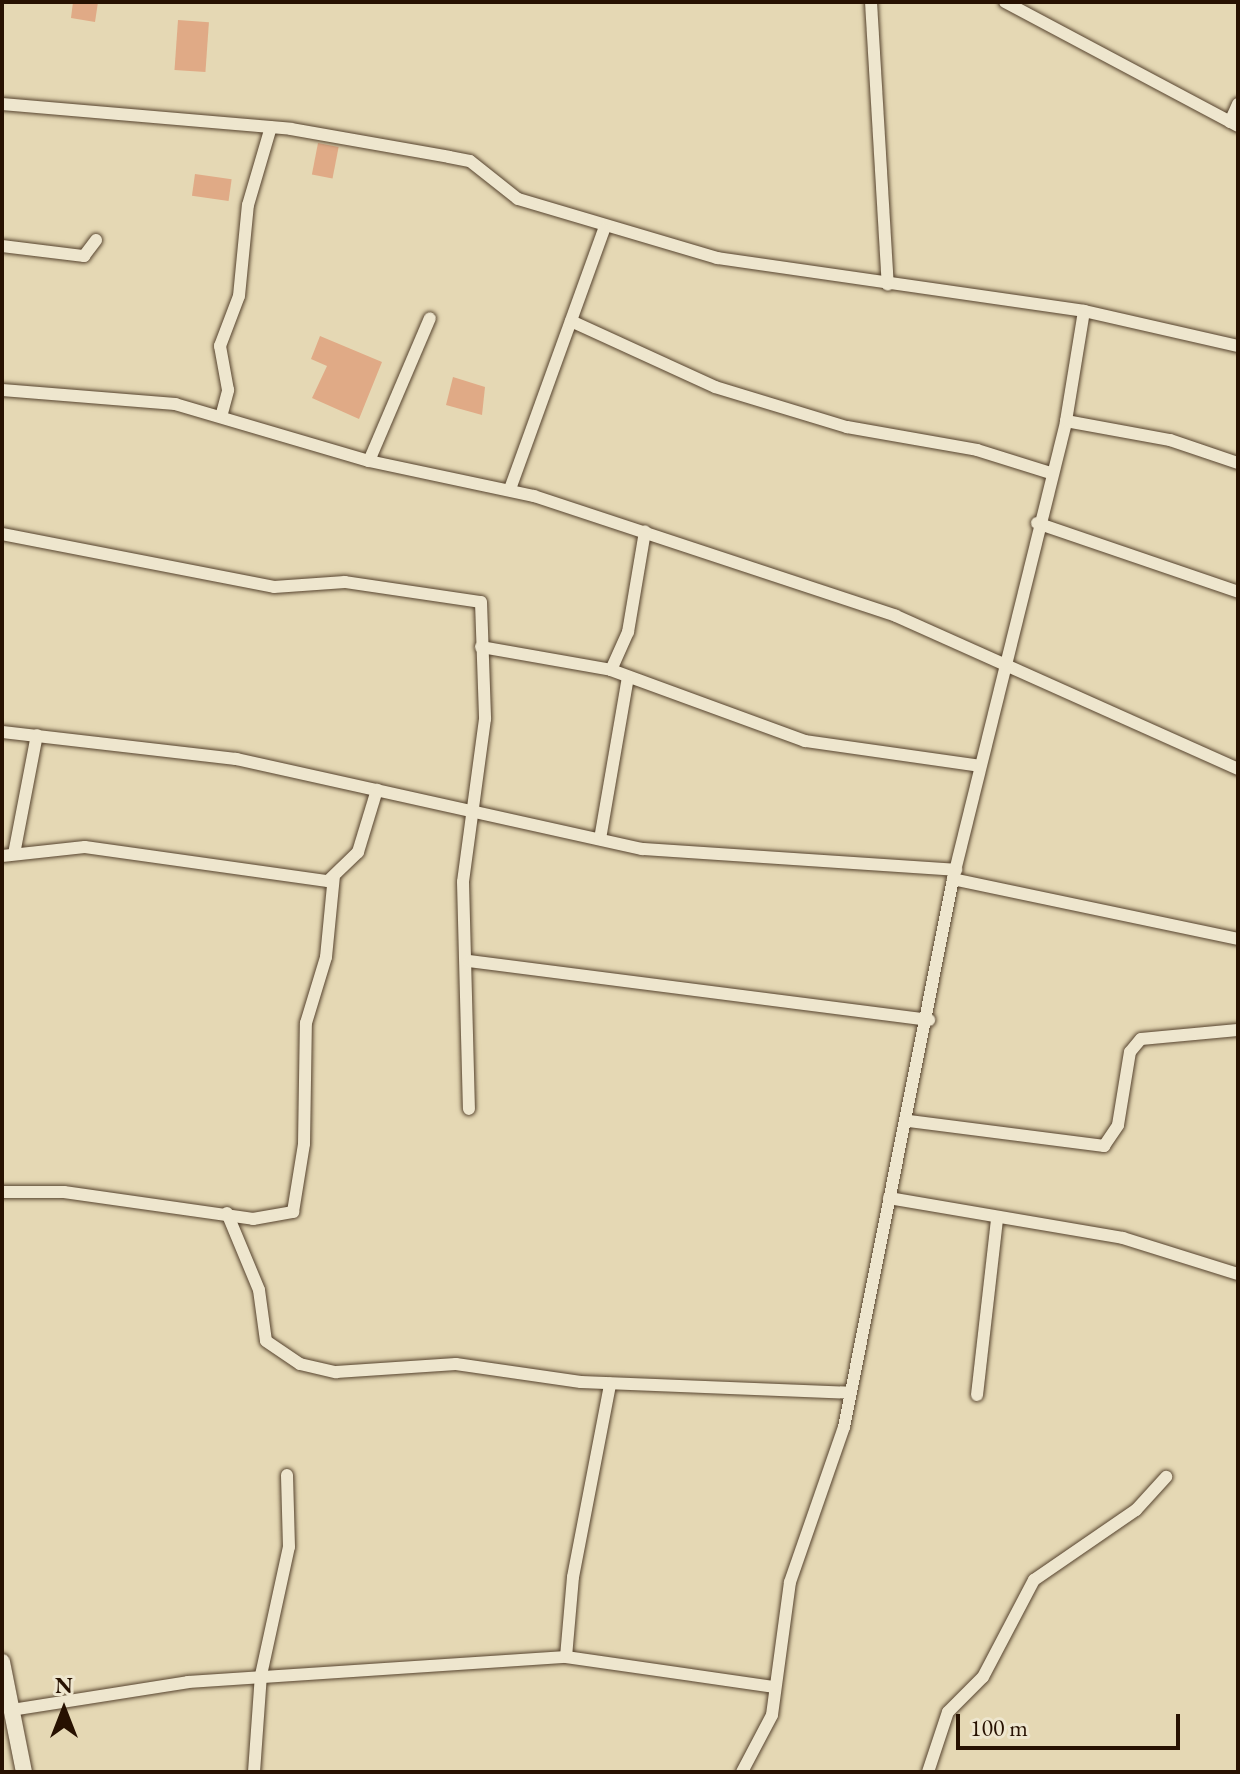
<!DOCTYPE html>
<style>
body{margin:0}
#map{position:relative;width:1240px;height:1774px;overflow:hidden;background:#e5d8b4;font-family:"EB Garamond",serif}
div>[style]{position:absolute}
.building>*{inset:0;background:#e0aa86;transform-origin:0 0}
.roads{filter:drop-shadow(0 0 2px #56432e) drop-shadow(0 0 2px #56432e)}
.minor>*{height:12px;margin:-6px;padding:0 6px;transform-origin:6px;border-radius:6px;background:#eee6ce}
.tertiary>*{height:16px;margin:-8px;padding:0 8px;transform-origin:8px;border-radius:8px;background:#eee6ce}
span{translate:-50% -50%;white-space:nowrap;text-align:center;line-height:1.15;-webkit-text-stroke:7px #eee6ce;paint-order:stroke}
.frame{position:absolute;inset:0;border:4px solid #271101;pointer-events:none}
.north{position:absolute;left:24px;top:1670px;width:80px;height:80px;-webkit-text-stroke:6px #eee6ce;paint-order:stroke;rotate:0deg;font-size:22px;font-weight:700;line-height:32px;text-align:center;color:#271101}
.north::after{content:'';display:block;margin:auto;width:28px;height:36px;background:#271101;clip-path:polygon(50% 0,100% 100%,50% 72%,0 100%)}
.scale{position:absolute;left:956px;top:1714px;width:224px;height:36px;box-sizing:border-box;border:4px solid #271101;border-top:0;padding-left:10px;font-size:24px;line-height:28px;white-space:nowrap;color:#271101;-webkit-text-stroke:6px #eee6ce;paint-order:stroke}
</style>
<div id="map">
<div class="building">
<div style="clip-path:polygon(73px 2px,98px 2px,95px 22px,71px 18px)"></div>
<div style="left:178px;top:20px;width:31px;height:50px;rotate:4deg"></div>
<div style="left:318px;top:143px;width:21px;height:32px;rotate:11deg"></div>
<div style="left:195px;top:174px;width:37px;height:22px;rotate:8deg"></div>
<div style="clip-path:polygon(320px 336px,382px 362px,359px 419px,312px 398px,327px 366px,311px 359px)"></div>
<div style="clip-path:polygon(453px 377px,485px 387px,482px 415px,446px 405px)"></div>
</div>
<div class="roads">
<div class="minor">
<div style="left:871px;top:2px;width:283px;rotate:86.6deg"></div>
<div style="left:1005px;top:2px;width:264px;rotate:28deg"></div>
<div style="left:2px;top:104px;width:290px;rotate:4.9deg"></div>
<div style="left:291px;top:129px;width:160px;rotate:10deg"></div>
<div style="left:449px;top:157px;width:21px;rotate:11deg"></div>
<div style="left:470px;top:161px;width:61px;rotate:38.4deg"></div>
<div style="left:518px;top:199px;width:208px;rotate:16.5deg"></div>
<div style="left:717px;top:258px;width:371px;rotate:8.2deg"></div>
<div style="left:1084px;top:311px;width:158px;rotate:12.8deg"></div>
<div style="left:1230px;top:122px;width:20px;rotate:-66deg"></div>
<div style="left:2px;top:246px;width:83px;rotate:7deg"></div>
<div style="left:84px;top:256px;width:20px;rotate:-53deg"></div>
<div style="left:571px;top:321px;width:158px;rotate:24.6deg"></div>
<div style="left:715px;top:387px;width:138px;rotate:16.9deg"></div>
<div style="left:847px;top:427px;width:132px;rotate:10deg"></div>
<div style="left:977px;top:450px;width:77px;rotate:17.3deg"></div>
<div style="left:2px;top:390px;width:174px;rotate:4.6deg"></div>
<div style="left:175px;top:404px;width:202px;rotate:16.4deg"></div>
<div style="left:369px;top:461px;width:169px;rotate:12deg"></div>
<div style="left:534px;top:496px;width:381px;rotate:18.3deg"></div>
<div style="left:896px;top:616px;width:375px;rotate:24.1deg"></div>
<div style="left:221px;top:417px;width:28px;rotate:-75deg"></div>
<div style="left:228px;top:390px;width:45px;rotate:-100.3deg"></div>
<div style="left:220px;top:346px;width:53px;rotate:-69.2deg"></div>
<div style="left:239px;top:296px;width:91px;rotate:-84.4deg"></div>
<div style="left:248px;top:205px;width:81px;rotate:-73.6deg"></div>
<div style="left:1066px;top:421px;width:106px;rotate:10.4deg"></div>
<div style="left:1170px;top:440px;width:72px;rotate:18.7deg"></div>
<div style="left:369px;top:461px;width:155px;rotate:-66.9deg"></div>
<div style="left:510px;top:489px;width:276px;rotate:-70.1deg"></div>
<div style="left:1037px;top:523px;width:213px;rotate:18.9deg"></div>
<div style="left:2px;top:534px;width:277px;rotate:11deg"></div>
<div style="left:274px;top:587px;width:71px;rotate:-4deg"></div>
<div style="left:345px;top:582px;width:137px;rotate:8.4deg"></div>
<div style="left:481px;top:602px;width:117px;rotate:88deg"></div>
<div style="left:485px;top:719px;width:164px;rotate:97.7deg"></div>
<div style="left:463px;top:882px;width:227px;rotate:88.5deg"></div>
<div style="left:481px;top:647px;width:132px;rotate:10deg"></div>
<div style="left:611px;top:670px;width:207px;rotate:20.1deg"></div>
<div style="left:805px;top:741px;width:177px;rotate:8.1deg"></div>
<div style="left:611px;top:670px;width:42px;rotate:-65.9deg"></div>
<div style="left:628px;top:632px;width:102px;rotate:-80.4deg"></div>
<div style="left:2px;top:732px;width:236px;rotate:6.6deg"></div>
<div style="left:236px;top:759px;width:416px;rotate:12.5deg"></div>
<div style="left:642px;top:849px;width:315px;rotate:3.8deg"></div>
<div style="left:600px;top:839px;width:164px;rotate:-80.2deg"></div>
<div style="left:14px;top:854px;width:121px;rotate:-79.1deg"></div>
<div style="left:2px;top:856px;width:83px;rotate:-6.2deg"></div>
<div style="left:85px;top:847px;width:245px;rotate:8deg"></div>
<div style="left:328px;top:881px;width:42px;rotate:-44deg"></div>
<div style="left:358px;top:852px;width:65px;rotate:-73deg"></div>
<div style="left:953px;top:879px;width:291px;rotate:11.9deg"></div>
<div style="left:469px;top:961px;width:464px;rotate:7.3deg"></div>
<div style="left:909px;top:1121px;width:197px;rotate:7.3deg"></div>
<div style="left:1104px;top:1146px;width:25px;rotate:-56deg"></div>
<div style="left:1118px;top:1125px;width:74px;rotate:-80.7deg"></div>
<div style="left:1130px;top:1052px;width:17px;rotate:-50deg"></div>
<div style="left:1141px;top:1039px;width:97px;rotate:-5.3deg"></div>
<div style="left:2px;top:1192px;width:62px"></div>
<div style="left:64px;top:1192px;width:191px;rotate:8.1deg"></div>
<div style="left:253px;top:1219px;width:41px;rotate:-9.9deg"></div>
<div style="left:293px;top:1212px;width:69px;rotate:-80.8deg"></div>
<div style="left:304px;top:1144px;width:121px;rotate:-89.1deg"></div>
<div style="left:306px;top:1023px;width:69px;rotate:-73.1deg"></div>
<div style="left:326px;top:957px;width:81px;rotate:-84.4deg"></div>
<div style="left:889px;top:1198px;width:237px;rotate:9.7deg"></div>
<div style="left:1123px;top:1238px;width:121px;rotate:17.4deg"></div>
<div style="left:227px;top:1213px;width:83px;rotate:67.4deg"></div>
<div style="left:259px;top:1290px;width:51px;rotate:82.2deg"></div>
<div style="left:266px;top:1341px;width:41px;rotate:34.1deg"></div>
<div style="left:300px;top:1364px;width:37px;rotate:13deg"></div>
<div style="left:336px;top:1372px;width:120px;rotate:-3.8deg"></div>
<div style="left:456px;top:1364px;width:126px;rotate:8.2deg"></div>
<div style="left:581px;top:1382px;width:270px;rotate:2.3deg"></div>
<div style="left:977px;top:1395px;width:177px;rotate:-83.5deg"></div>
<div style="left:566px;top:1657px;width:80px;rotate:-85deg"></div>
<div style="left:573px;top:1577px;width:197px;rotate:-79.1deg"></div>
<div style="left:12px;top:1710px;width:178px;rotate:-9deg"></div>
<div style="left:188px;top:1682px;width:379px;rotate:-3.8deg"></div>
<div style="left:566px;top:1657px;width:211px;rotate:8.2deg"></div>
<div style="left:254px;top:1772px;width:97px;rotate:-85.9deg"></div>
<div style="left:261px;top:1675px;width:131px;rotate:-77.7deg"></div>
<div style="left:289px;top:1547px;width:72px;rotate:-91.6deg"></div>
<div style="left:742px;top:1772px;width:64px;rotate:-62.2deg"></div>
<div style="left:772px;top:1715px;width:134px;rotate:-82.3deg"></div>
<div style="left:790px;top:1582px;width:164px;rotate:-70.8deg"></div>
<div style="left:844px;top:1427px;width:559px;rotate:-78.75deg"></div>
<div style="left:953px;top:879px;width:472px;rotate:-76.1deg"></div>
<div style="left:1066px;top:421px;width:111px;rotate:-80.7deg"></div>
<div style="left:928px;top:1772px;width:63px;rotate:-71.6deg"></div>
<div style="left:948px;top:1712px;width:49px;rotate:-45deg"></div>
<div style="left:983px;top:1677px;width:110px;rotate:-62.3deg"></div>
<div style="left:1034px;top:1580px;width:124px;rotate:-34.5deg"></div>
<div style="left:1136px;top:1510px;width:45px;rotate:-47.7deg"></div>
</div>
<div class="tertiary">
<div style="left:2px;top:1662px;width:112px;rotate:78.7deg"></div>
</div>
</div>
<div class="frame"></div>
<div class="north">N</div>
<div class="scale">100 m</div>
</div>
